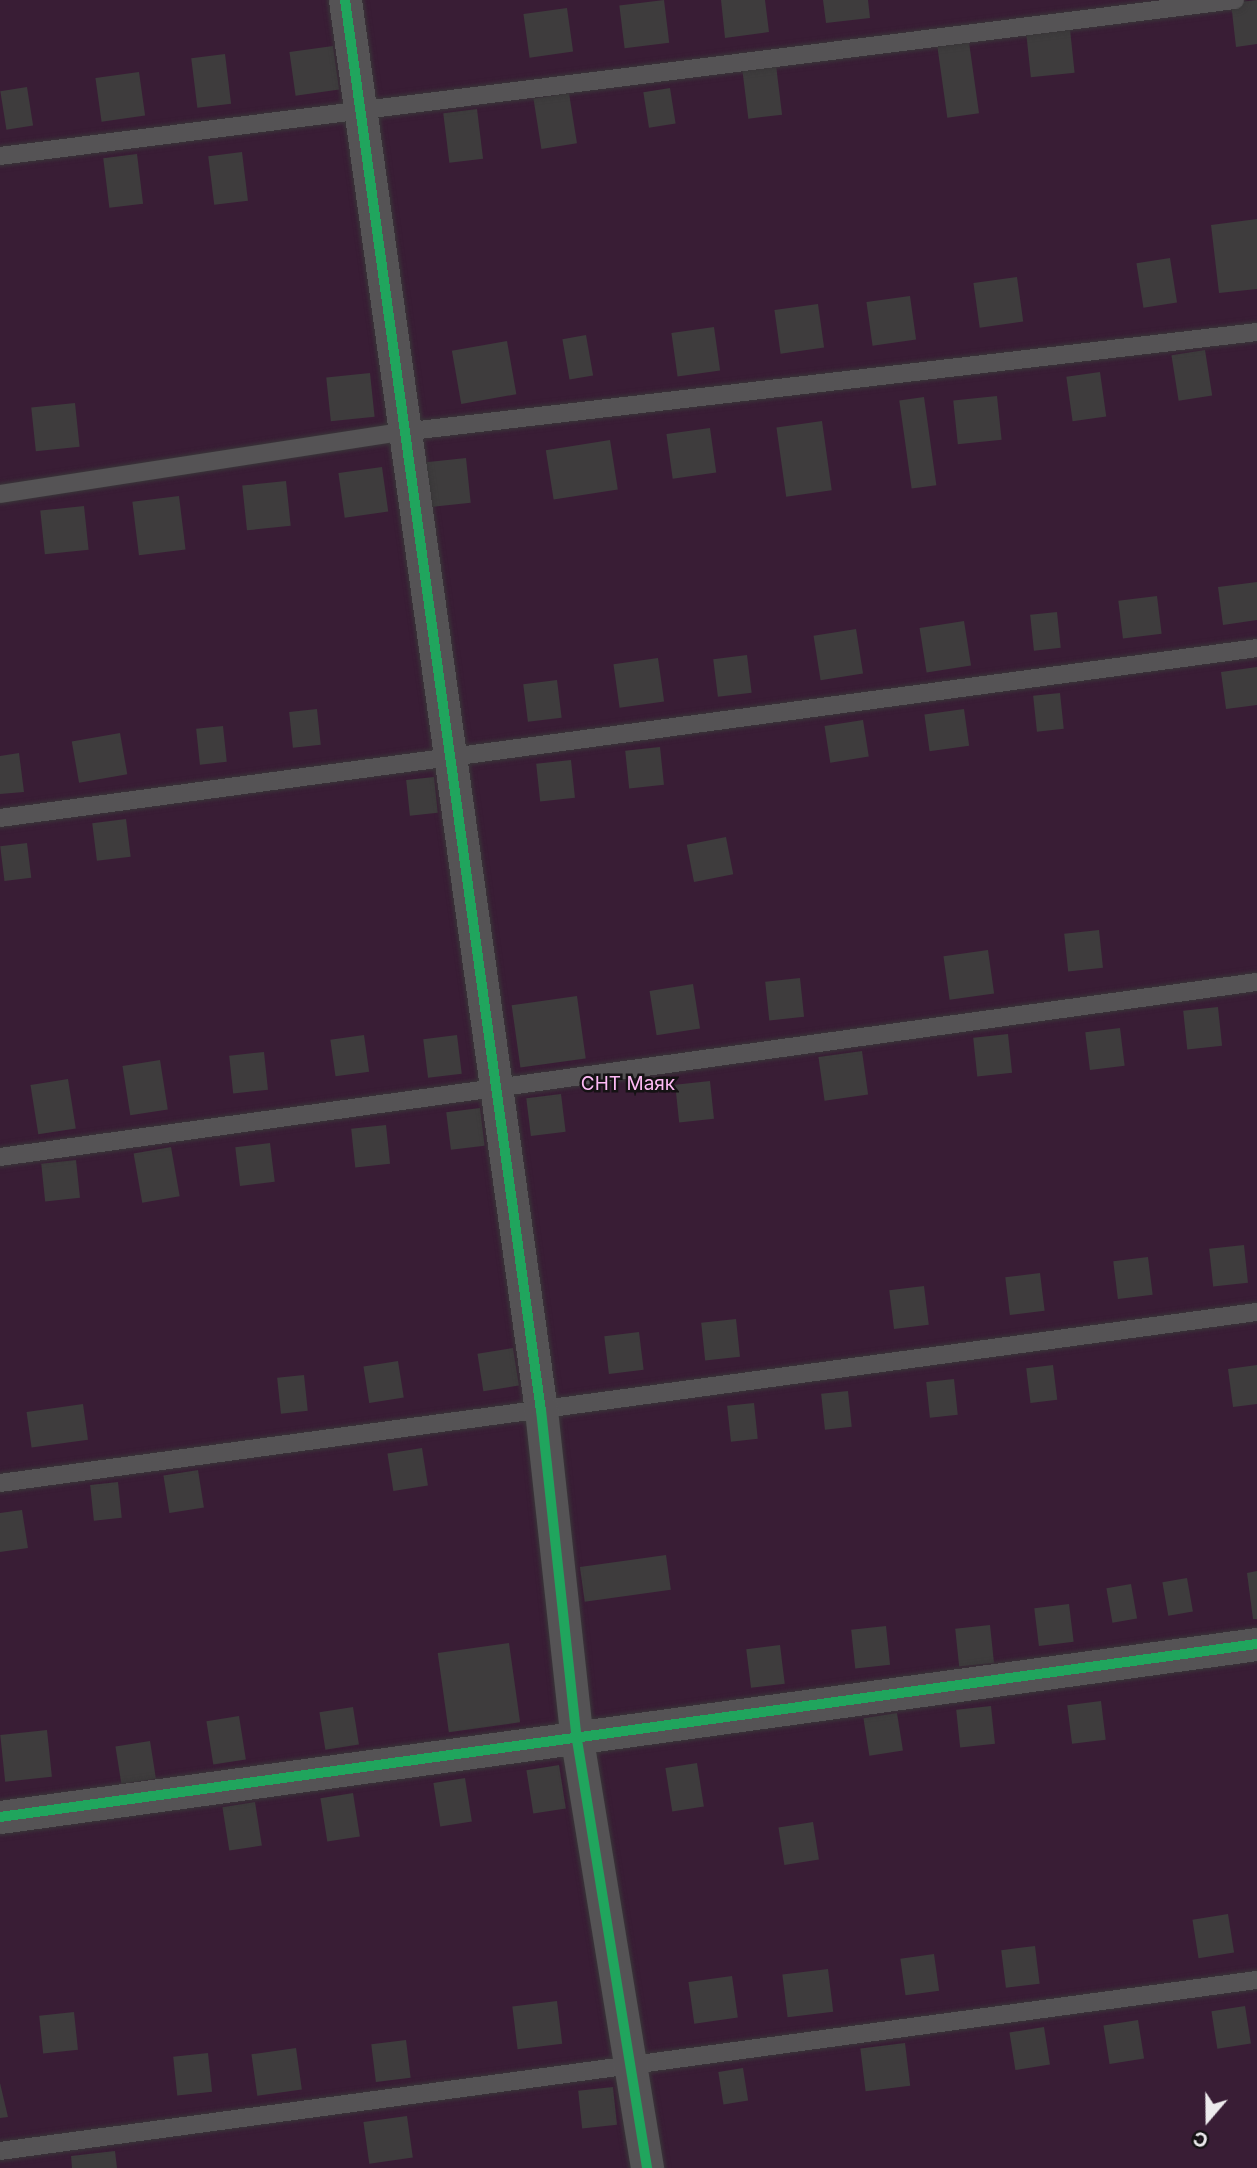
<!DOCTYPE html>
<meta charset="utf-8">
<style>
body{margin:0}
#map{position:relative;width:1257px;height:2168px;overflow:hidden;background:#1d1c1d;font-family:Inter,sans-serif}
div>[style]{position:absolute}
.green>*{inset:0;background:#391d35;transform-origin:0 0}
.building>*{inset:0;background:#3e3c3d;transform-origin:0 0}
.roads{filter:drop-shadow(0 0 2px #393739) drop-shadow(0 0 2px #393739)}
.lane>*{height:18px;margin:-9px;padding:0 9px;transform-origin:9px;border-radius:9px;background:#555355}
.street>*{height:33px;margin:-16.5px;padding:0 16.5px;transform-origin:16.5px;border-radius:16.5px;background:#555355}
.cycleway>*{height:10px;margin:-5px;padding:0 5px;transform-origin:5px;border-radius:5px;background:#20a55d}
span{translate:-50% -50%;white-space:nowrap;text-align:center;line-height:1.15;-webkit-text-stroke:5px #151214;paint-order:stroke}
.park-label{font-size:19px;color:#febaf5}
.north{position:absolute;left:1173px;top:2084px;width:70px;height:70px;-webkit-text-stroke:5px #151214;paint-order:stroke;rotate:200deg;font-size:19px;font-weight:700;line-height:28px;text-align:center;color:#edebed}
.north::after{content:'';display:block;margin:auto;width:24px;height:32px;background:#edebed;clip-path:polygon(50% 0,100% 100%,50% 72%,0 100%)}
</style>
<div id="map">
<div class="green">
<div style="left:0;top:0;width:1257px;height:2168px"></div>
</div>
<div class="building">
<div style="left:664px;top:0;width:43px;height:45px;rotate:83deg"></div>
<div style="clip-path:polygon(721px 0,765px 0,769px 32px,725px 38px)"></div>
<div style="clip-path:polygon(823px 0,868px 0,870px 18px,826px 23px)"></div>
<div style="clip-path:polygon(1257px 0,1257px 44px,1236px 47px,1231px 3px)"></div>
<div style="left:567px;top:8px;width:44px;height:44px;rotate:82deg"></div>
<div style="left:1070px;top:29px;width:44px;height:44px;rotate:84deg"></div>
<div style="left:969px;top:42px;width:72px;height:32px;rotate:82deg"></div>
<div style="left:333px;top:46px;width:44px;height:44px;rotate:82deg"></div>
<div style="left:225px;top:54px;width:50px;height:34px;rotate:83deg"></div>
<div style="left:776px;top:65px;width:50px;height:34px;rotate:83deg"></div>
<div style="left:139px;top:72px;width:44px;height:44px;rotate:82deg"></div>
<div style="left:27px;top:87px;width:39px;height:27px;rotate:81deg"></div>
<div style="left:670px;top:88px;width:36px;height:27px;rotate:81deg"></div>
<div style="left:569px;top:93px;width:51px;height:36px;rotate:81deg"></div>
<div style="left:477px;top:109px;width:50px;height:34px;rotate:83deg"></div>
<div style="left:242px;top:152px;width:49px;height:34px;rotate:83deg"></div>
<div style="left:137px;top:154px;width:50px;height:34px;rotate:83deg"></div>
<div style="clip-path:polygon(1257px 219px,1257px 289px,1219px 293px,1211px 225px)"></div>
<div style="left:1170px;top:258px;width:45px;height:34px;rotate:81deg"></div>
<div style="left:1017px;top:277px;width:45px;height:44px;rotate:82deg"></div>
<div style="left:910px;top:296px;width:44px;height:44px;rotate:82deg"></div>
<div style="left:818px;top:304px;width:44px;height:44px;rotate:82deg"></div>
<div style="left:714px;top:327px;width:44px;height:43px;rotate:82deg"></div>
<div style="left:586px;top:335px;width:41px;height:24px;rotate:80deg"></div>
<div style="left:507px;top:341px;width:54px;height:56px;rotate:80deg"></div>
<div style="left:1205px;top:350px;width:46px;height:34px;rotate:81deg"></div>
<div style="left:1100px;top:372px;width:45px;height:34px;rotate:82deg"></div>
<div style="left:370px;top:373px;width:44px;height:44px;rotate:84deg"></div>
<div style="left:997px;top:396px;width:44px;height:44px;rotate:84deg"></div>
<div style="left:924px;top:397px;width:89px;height:25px;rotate:82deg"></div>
<div style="left:75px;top:403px;width:44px;height:44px;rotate:84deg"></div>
<div style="left:822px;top:421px;width:70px;height:46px;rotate:82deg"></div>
<div style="left:710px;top:428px;width:45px;height:44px;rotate:82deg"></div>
<div style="left:610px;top:440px;width:50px;height:65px;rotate:81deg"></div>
<div style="left:466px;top:458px;width:45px;height:45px;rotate:84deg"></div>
<div style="left:382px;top:467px;width:45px;height:44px;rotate:82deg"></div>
<div style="left:286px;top:481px;width:45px;height:44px;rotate:84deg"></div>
<div style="left:179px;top:496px;width:54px;height:47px;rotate:83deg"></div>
<div style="left:84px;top:506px;width:44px;height:44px;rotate:84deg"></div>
<div style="clip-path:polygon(1257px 582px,1257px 620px,1223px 625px,1218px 587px)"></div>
<div style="left:1157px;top:596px;width:38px;height:39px;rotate:83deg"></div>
<div style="left:1057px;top:612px;width:36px;height:27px;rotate:84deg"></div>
<div style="left:964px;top:621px;width:45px;height:45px;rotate:81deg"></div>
<div style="left:856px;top:629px;width:45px;height:43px;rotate:81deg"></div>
<div style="left:747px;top:655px;width:38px;height:34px;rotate:83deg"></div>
<div style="left:658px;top:658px;width:44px;height:45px;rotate:82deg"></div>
<div style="clip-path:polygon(1257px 667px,1257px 705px,1226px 709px,1221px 672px)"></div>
<div style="left:557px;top:680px;width:38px;height:34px;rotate:83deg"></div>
<div style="left:1060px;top:693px;width:36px;height:27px;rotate:84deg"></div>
<div style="left:317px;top:709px;width:36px;height:28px;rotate:84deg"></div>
<div style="left:964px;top:709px;width:37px;height:40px;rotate:82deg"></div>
<div style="left:863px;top:720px;width:37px;height:39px;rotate:81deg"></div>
<div style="left:223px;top:726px;width:36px;height:27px;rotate:84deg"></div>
<div style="left:120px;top:733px;width:42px;height:49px;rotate:80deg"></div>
<div style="left:660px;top:747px;width:38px;height:35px;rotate:84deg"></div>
<div style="clip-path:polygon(19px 753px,24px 792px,0 794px,0 756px)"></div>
<div style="left:571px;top:760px;width:38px;height:35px;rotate:84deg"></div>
<div style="left:434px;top:777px;width:36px;height:28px;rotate:84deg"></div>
<div style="left:126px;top:819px;width:38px;height:34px;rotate:83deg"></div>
<div style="left:726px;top:837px;width:38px;height:40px;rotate:79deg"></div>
<div style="left:27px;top:843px;width:35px;height:27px;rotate:83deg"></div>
<div style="left:1099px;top:930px;width:38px;height:35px;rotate:84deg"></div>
<div style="left:988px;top:950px;width:44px;height:45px;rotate:82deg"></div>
<div style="left:800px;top:978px;width:39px;height:35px;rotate:84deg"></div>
<div style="left:693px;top:984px;width:45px;height:44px;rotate:81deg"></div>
<div style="left:577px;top:996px;width:63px;height:66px;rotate:82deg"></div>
<div style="left:1218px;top:1007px;width:39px;height:35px;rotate:84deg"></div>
<div style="left:1120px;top:1028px;width:38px;height:35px;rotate:83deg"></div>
<div style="left:1008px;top:1034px;width:39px;height:35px;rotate:84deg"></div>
<div style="left:364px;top:1035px;width:37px;height:34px;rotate:82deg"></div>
<div style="left:457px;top:1035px;width:39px;height:34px;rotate:83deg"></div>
<div style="left:862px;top:1051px;width:44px;height:44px;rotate:82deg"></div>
<div style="left:264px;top:1052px;width:38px;height:35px;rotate:84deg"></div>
<div style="left:160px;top:1060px;width:50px;height:38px;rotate:81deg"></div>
<div style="left:68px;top:1079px;width:50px;height:38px;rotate:81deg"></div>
<div style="left:710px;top:1081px;width:38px;height:35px;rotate:84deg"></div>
<div style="left:561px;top:1094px;width:38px;height:35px;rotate:83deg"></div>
<div style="left:480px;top:1108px;width:38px;height:34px;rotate:83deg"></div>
<div style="left:386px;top:1125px;width:39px;height:35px;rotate:84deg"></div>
<div style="left:270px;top:1143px;width:39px;height:35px;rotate:83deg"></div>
<div style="left:171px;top:1147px;width:50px;height:38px;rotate:80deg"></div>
<div style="left:76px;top:1160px;width:38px;height:35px;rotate:84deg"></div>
<div style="left:1244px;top:1245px;width:38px;height:35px;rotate:84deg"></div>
<div style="left:1148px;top:1257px;width:38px;height:35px;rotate:83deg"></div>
<div style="left:1040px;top:1273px;width:38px;height:35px;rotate:83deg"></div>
<div style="left:924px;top:1286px;width:39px;height:35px;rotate:83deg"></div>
<div style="left:736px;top:1319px;width:38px;height:35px;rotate:84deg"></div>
<div style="left:639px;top:1332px;width:38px;height:35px;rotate:83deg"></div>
<div style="left:513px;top:1348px;width:38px;height:36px;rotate:81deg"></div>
<div style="left:398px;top:1361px;width:37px;height:35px;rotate:81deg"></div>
<div style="left:1053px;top:1365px;width:35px;height:27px;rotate:83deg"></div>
<div style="clip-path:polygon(1257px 1365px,1257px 1404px,1233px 1407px,1228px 1369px)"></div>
<div style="left:304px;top:1375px;width:36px;height:27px;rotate:84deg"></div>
<div style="left:954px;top:1379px;width:36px;height:28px;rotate:84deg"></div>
<div style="left:848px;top:1391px;width:36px;height:27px;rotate:84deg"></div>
<div style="left:754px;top:1403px;width:36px;height:27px;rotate:84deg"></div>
<div style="left:83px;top:1404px;width:36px;height:57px;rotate:82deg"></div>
<div style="left:422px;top:1448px;width:38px;height:35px;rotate:81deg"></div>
<div style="left:198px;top:1470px;width:38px;height:35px;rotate:81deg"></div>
<div style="left:118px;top:1482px;width:36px;height:28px;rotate:84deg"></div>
<div style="clip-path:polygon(22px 1510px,28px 1548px,0 1552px,0 1513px)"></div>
<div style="left:666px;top:1555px;width:35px;height:87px;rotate:82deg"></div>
<div style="clip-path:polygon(1257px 1571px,1257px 1619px,1253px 1619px,1247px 1573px)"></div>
<div style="left:1187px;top:1578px;width:34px;height:25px;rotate:80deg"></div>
<div style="left:1131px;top:1584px;width:35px;height:25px;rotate:80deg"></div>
<div style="left:1069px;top:1604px;width:38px;height:35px;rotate:83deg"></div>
<div style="left:990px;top:1625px;width:38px;height:35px;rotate:84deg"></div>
<div style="left:886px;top:1626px;width:39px;height:35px;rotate:84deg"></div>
<div style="left:509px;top:1643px;width:80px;height:72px;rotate:82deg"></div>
<div style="left:780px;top:1645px;width:39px;height:34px;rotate:83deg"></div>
<div style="left:1101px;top:1701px;width:39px;height:34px;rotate:83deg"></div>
<div style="left:991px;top:1706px;width:38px;height:35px;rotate:84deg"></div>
<div style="left:353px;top:1707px;width:38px;height:34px;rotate:81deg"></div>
<div style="left:897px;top:1713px;width:38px;height:34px;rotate:81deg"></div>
<div style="left:239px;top:1716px;width:44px;height:33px;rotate:81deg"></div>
<div style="left:47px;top:1730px;width:47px;height:47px;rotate:84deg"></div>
<div style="left:150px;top:1741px;width:38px;height:35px;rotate:81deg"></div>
<div style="left:697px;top:1763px;width:44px;height:32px;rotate:81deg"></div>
<div style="left:559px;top:1765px;width:44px;height:33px;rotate:81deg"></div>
<div style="left:465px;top:1778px;width:44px;height:32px;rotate:81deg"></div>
<div style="left:353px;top:1793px;width:44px;height:33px;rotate:81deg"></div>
<div style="left:255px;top:1802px;width:44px;height:33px;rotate:81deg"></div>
<div style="left:813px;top:1822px;width:38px;height:35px;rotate:81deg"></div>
<div style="left:1228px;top:1914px;width:39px;height:36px;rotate:81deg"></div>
<div style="left:1035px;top:1946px;width:38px;height:34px;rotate:83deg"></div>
<div style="left:934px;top:1954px;width:37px;height:34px;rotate:82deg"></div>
<div style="left:828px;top:1969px;width:43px;height:46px;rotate:83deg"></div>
<div style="left:732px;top:1976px;width:42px;height:44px;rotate:82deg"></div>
<div style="left:557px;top:2001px;width:43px;height:45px;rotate:83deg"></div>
<div style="left:1245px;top:2006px;width:38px;height:34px;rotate:81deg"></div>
<div style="left:74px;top:2012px;width:38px;height:35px;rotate:84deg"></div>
<div style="left:1138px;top:2020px;width:39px;height:35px;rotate:81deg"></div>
<div style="left:1044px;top:2027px;width:38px;height:35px;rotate:81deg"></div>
<div style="left:406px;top:2040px;width:38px;height:35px;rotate:83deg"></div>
<div style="left:905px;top:2043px;width:43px;height:45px;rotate:83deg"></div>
<div style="left:296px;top:2048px;width:42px;height:45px;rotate:82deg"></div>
<div style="left:208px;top:2053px;width:39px;height:35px;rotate:84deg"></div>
<div style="left:743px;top:2068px;width:33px;height:25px;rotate:81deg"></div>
<div style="clip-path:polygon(0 2083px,8px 2117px,0 2118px)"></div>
<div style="left:613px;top:2087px;width:38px;height:35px;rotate:84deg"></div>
<div style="left:407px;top:2116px;width:42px;height:44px;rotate:82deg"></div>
<div style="clip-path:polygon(115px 2151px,117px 2168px,72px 2168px,71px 2156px)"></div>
</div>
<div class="roads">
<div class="lane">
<div style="left:0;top:156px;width:1245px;rotate:-7.2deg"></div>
<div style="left:0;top:494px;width:407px;rotate:-8.8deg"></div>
<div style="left:402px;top:432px;width:861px;rotate:-6.67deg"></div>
<div style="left:0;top:818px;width:1268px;rotate:-7.7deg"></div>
<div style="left:0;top:1157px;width:1269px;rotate:-7.93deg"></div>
<div style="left:0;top:1483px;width:1269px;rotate:-7.75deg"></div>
<div style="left:0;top:2151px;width:1269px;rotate:-7.75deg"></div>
</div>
<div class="street">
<div style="left:345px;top:0;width:1424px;rotate:82.09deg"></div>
<div style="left:541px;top:1410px;width:332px;rotate:83.8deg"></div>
<div style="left:577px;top:1740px;width:434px;rotate:80.7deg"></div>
<div style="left:0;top:1817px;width:1269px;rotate:-7.84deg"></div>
</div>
</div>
<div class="cycleway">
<div style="left:345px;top:0;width:1424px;rotate:82.09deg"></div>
<div style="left:541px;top:1410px;width:332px;rotate:83.8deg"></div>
<div style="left:577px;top:1740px;width:434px;rotate:80.7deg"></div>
<div style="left:0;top:1817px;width:1269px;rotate:-7.84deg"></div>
</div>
<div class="park-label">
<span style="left:628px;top:1084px">СНТ Маяк</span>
</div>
<div class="north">С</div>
</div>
